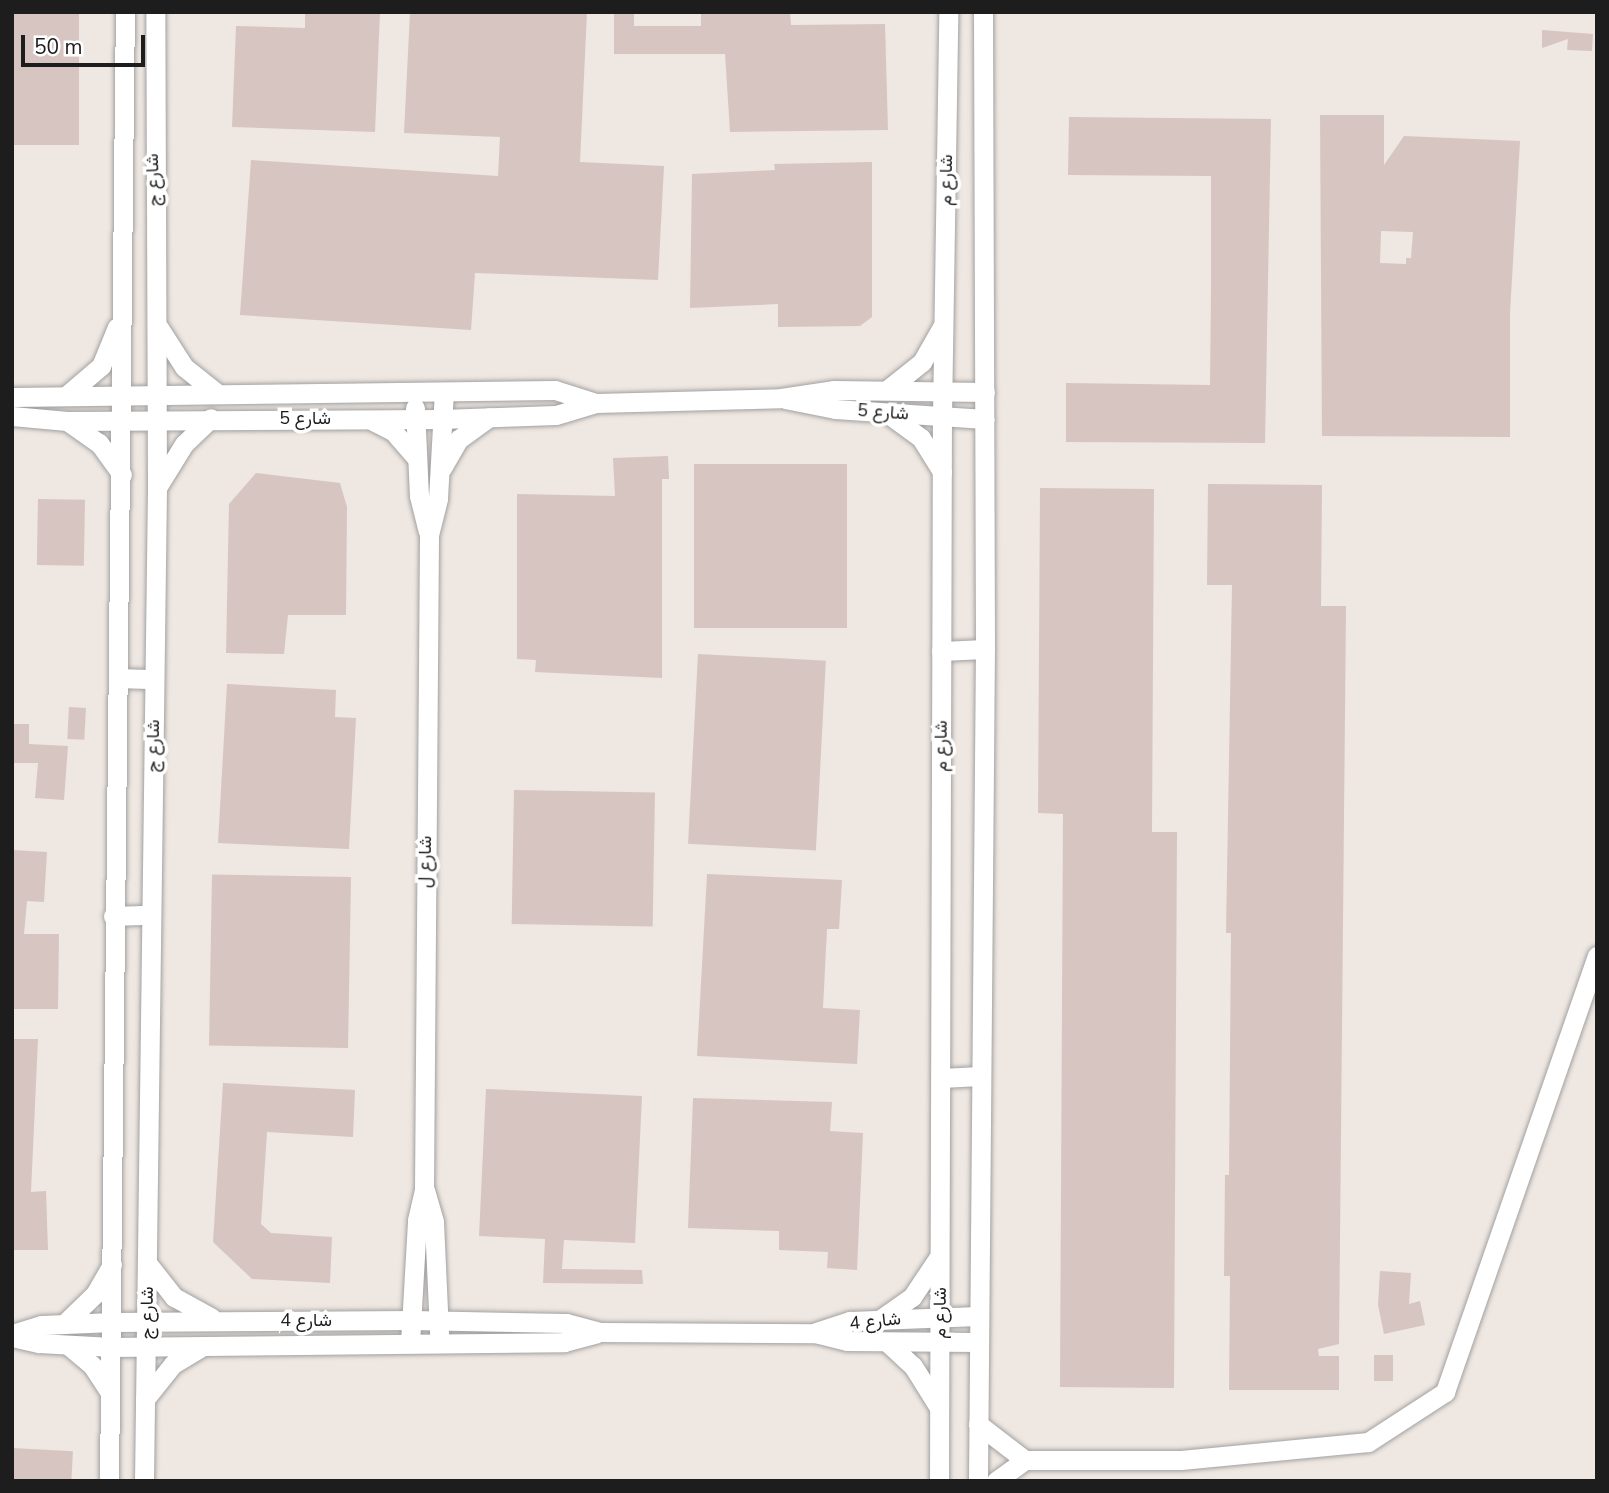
<!DOCTYPE html>
<meta charset="utf-8">
<style>
body{margin:0}
#map{position:relative;width:1609px;height:1493px;overflow:hidden;background:#efe7e1;font-family:"Nunito Sans",Vazirmatn,sans-serif}
div>[style]{position:absolute}
.building>*{inset:0;background:#d7c5c1;transform-origin:0 0}
.roads{filter:drop-shadow(0 0 2px #a1a1a1) drop-shadow(0 0 2px #a1a1a1)}
.street>*{height:19px;margin:-9.5px;padding:0 9.5px;transform-origin:9.5px;border-radius:9.5px;background:#fff}
span{translate:-50% -50%;white-space:nowrap;text-align:center;line-height:1.15;-webkit-text-stroke:7px #fff;paint-order:stroke}
.street-label{font-size:18px;color:#1d1d1d}
.frame{position:absolute;inset:0;border:14px solid #1d1d1d;pointer-events:none}
.scale{position:absolute;left:21px;top:35px;width:124px;height:32px;box-sizing:border-box;border:4px solid #1d1d1d;border-top:0;padding-left:9px;font-size:21px;line-height:24px;white-space:nowrap;color:#1d1d1d;-webkit-text-stroke:5px #fff;paint-order:stroke}
</style>
<div id="map">
<div class="building">
<div style="left:12px;top:12px;width:67px;height:133px"></div>
<div style="clip-path:polygon(305px 12px,380px 12px,375px 132px,232px 127px,236px 26px,305px 28px)"></div>
<div style="clip-path:polygon(410px 12px,587px 12px,580px 162px,664px 166px,658px 280px,475px 273px,471px 330px,240px 315px,251px 160px,498px 176px,500px 137px,404px 133px)"></div>
<div style="clip-path:polygon(614px 12px,634px 12px,634px 26px,701px 26px,701px 12px,790px 12px,791px 25px,885px 24px,888px 130px,730px 132px,725px 54px,614px 54px)"></div>
<div style="clip-path:polygon(1542px 30px,1593px 34px,1592px 51px,1567px 50px,1568px 39px,1542px 48px)"></div>
<div style="clip-path:polygon(evenodd,1320px 115px,1384px 115px,1384px 165px,1404px 136px,1520px 141px,1510px 313px,1510px 437px,1322px 436px,1320px 115px,1381px 231px,1413px 232px,1411px 258px,1406px 258px,1406px 264px,1380px 263px,1381px 231px)"></div>
<div style="clip-path:polygon(1069px 117px,1271px 119px,1265px 443px,1066px 442px,1066px 383px,1210px 385px,1211px 291px,1211px 176px,1068px 175px)"></div>
<div style="clip-path:polygon(872px 162px,872px 317px,860px 326px,778px 327px,778px 304px,690px 308px,692px 174px,775px 170px,774px 164px)"></div>
<div style="clip-path:polygon(668px 456px,669px 479px,662px 479px,662px 678px,535px 672px,536px 660px,517px 659px,517px 494px,615px 496px,613px 458px)"></div>
<div style="left:694px;top:464px;width:153px;height:164px"></div>
<div style="clip-path:polygon(256px 473px,340px 483px,347px 507px,346px 615px,288px 615px,284px 654px,226px 653px,229px 504px)"></div>
<div style="clip-path:polygon(1208px 484px,1322px 485px,1321px 606px,1346px 606px,1339px 1344px,1318px 1349px,1319px 1356px,1339px 1356px,1339px 1390px,1229px 1390px,1230px 1276px,1224px 1276px,1225px 1175px,1229px 1175px,1231px 933px,1226px 933px,1232px 585px,1207px 585px)"></div>
<div style="clip-path:polygon(1040px 488px,1154px 489px,1152px 832px,1177px 832px,1174px 1388px,1060px 1387px,1063px 814px,1038px 813px)"></div>
<div style="left:38px;top:499px;width:47px;height:66px;rotate:1deg"></div>
<div style="left:698px;top:654px;width:128px;height:190px;rotate:3deg"></div>
<div style="clip-path:polygon(227px 684px,336px 690px,335px 717px,356px 718px,349px 849px,218px 843px)"></div>
<div style="left:69px;top:707px;width:17px;height:32px;rotate:3deg"></div>
<div style="clip-path:polygon(12px 724px,29px 724px,29px 744px,68px 746px,64px 800px,35px 798px,38px 763px,12px 763px)"></div>
<div style="left:514px;top:790px;width:141px;height:134px;rotate:1deg"></div>
<div style="clip-path:polygon(12px 850px,47px 852px,44px 902px,27px 901px,24px 934px,59px 934px,58px 1009px,12px 1009px)"></div>
<div style="clip-path:polygon(707px 874px,842px 880px,839px 929px,827px 929px,823px 1008px,860px 1010px,857px 1064px,697px 1056px)"></div>
<div style="left:351px;top:877px;width:171px;height:139px;rotate:91deg"></div>
<div style="clip-path:polygon(12px 1039px,38px 1039px,31px 1192px,46px 1191px,48px 1250px,12px 1250px)"></div>
<div style="clip-path:polygon(223px 1083px,355px 1090px,353px 1137px,267px 1132px,261px 1224px,271px 1233px,332px 1237px,330px 1283px,252px 1279px,213px 1242px)"></div>
<div style="clip-path:polygon(486px 1089px,642px 1096px,635px 1243px,564px 1240px,562px 1269px,642px 1270px,643px 1284px,543px 1283px,545px 1239px,479px 1236px)"></div>
<div style="clip-path:polygon(693px 1098px,832px 1102px,830px 1131px,863px 1133px,857px 1270px,827px 1268px,828px 1252px,779px 1250px,779px 1231px,688px 1228px)"></div>
<div style="clip-path:polygon(1380px 1271px,1411px 1273px,1409px 1304px,1420px 1301px,1425px 1325px,1384px 1334px,1378px 1305px)"></div>
<div style="left:1374px;top:1355px;width:19px;height:26px"></div>
<div style="left:12px;top:1448px;width:61px;height:33px;rotate:3deg"></div>
</div>
<div class="roads">
<div class="street">
<div style="left:159px;top:328px;width:46px;rotate:57.3deg"></div>
<div style="left:184px;top:367px;width:43px;rotate:38.5deg"></div>
<div style="left:887px;top:390px;width:45px;rotate:-38.7deg"></div>
<div style="left:922px;top:362px;width:40px;rotate:-60.3deg"></div>
<div style="left:67px;top:395px;width:45px;rotate:-40.5deg"></div>
<div style="left:101px;top:366px;width:42px;rotate:-67.7deg"></div>
<div style="left:12px;top:397px;width:543px;rotate:-0.74deg"></div>
<div style="left:555px;top:390px;width:43px;rotate:17.6deg"></div>
<div style="left:785px;top:399px;width:51px;rotate:11.3deg"></div>
<div style="left:835px;top:409px;width:150px;rotate:3.8deg"></div>
<div style="left:415px;top:408px;width:88px;rotate:87.4deg"></div>
<div style="left:419px;top:496px;width:36px;rotate:76deg"></div>
<div style="left:887px;top:413px;width:42px;rotate:36.3deg"></div>
<div style="left:921px;top:438px;width:40px;rotate:58deg"></div>
<div style="left:12px;top:416px;width:55px;rotate:5.2deg"></div>
<div style="left:67px;top:421px;width:374px;rotate:-0.3deg"></div>
<div style="left:441px;top:419px;width:115px;rotate:-2deg"></div>
<div style="left:556px;top:415px;width:42px;rotate:-16.7deg"></div>
<div style="left:596px;top:403px;width:185px;rotate:-1.5deg"></div>
<div style="left:781px;top:398px;width:54px;rotate:-8.6deg"></div>
<div style="left:834px;top:390px;width:151px;rotate:0.8deg"></div>
<div style="left:67px;top:421px;width:39px;rotate:35deg"></div>
<div style="left:99px;top:443px;width:39px;rotate:54deg"></div>
<div style="left:373px;top:421px;width:22px;rotate:27deg"></div>
<div style="left:393px;top:431px;width:37px;rotate:49deg"></div>
<div style="left:442px;top:468px;width:34px;rotate:-60deg"></div>
<div style="left:459px;top:439px;width:37px;rotate:-36deg"></div>
<div style="left:158px;top:486px;width:49px;rotate:-58.2deg"></div>
<div style="left:184px;top:444px;width:37px;rotate:-44deg"></div>
<div style="left:941px;top:651px;width:44px;rotate:-2.6deg"></div>
<div style="left:119px;top:678px;width:35px;rotate:2deg"></div>
<div style="left:113px;top:916px;width:35px;rotate:-2deg"></div>
<div style="left:941px;top:1078px;width:39px;rotate:-3deg"></div>
<div style="left:425px;top:1190px;width:33px;rotate:74deg"></div>
<div style="left:434px;top:1222px;width:111px;rotate:87.4deg"></div>
<div style="left:148px;top:1264px;width:42px;rotate:51.8deg"></div>
<div style="left:174px;top:1297px;width:43px;rotate:28.9deg"></div>
<div style="left:882px;top:1318px;width:37px;rotate:-35deg"></div>
<div style="left:912px;top:1297px;width:47px;rotate:-56.3deg"></div>
<div style="left:64px;top:1324px;width:43px;rotate:-44.1deg"></div>
<div style="left:95px;top:1294px;width:34px;rotate:-60deg"></div>
<div style="left:816px;top:1332px;width:36px;rotate:-18deg"></div>
<div style="left:850px;top:1321px;width:128px;rotate:-2.2deg"></div>
<div style="left:12px;top:1334px;width:31px;rotate:-17deg"></div>
<div style="left:42px;top:1325px;width:70px;rotate:-2.5deg"></div>
<div style="left:112px;top:1322px;width:300px;rotate:-0.4deg"></div>
<div style="left:412px;top:1320px;width:154px;rotate:1.1deg"></div>
<div style="left:566px;top:1323px;width:34px;rotate:15deg"></div>
<div style="left:599px;top:1332px;width:216px;rotate:0.3deg"></div>
<div style="left:815px;top:1333px;width:33px;rotate:14deg"></div>
<div style="left:847px;top:1341px;width:131px;rotate:0.4deg"></div>
<div style="left:12px;top:1337px;width:28px;rotate:13deg"></div>
<div style="left:39px;top:1343px;width:72px;rotate:3.2deg"></div>
<div style="left:111px;top:1347px;width:453px;rotate:-0.6deg"></div>
<div style="left:564px;top:1342px;width:34px;rotate:-15deg"></div>
<div style="left:887px;top:1342px;width:35px;rotate:43deg"></div>
<div style="left:913px;top:1366px;width:47px;rotate:58deg"></div>
<div style="left:410px;top:1343px;width:123px;rotate:-86.7deg"></div>
<div style="left:417px;top:1220px;width:32px;rotate:-77deg"></div>
<div style="left:424px;top:1189px;width:654px;rotate:-89.56deg"></div>
<div style="left:429px;top:535px;width:38px;rotate:-76deg"></div>
<div style="left:438px;top:498px;width:106px;rotate:-86.8deg"></div>
<div style="left:69px;top:1346px;width:30px;rotate:40deg"></div>
<div style="left:92px;top:1365px;width:31px;rotate:57deg"></div>
<div style="left:145px;top:1399px;width:45px;rotate:-51.3deg"></div>
<div style="left:173px;top:1364px;width:33px;rotate:-31deg"></div>
<div style="left:978px;top:1424px;width:59px;rotate:37.5deg"></div>
<div style="left:109px;top:1481px;width:1469px;rotate:-89.38deg"></div>
<div style="left:144px;top:1481px;width:994px;rotate:-89.25deg"></div>
<div style="left:157px;top:487px;width:475px;rotate:-90.2deg"></div>
<div style="left:939px;top:1481px;width:1065px;rotate:-89.84deg"></div>
<div style="left:942px;top:416px;width:404px;rotate:-89.1deg"></div>
<div style="left:978px;top:1481px;width:832px;rotate:-89.52deg"></div>
<div style="left:985px;top:649px;width:637px;rotate:-90.18deg"></div>
<div style="left:996px;top:1481px;width:36px;rotate:-36deg"></div>
<div style="left:1025px;top:1460px;width:156px"></div>
<div style="left:1181px;top:1460px;width:188px;rotate:-5.5deg"></div>
<div style="left:1368px;top:1442px;width:92px;rotate:-33deg"></div>
<div style="left:1445px;top:1392px;width:462px;rotate:-70.8deg"></div>
</div>
</div>
<div class="street-label">
<span style="left:153px;top:180px;rotate:-92deg">شارع ج</span>
<span style="left:946px;top:180px;rotate:-89deg">شارع م</span>
<span style="left:883px;top:412px;rotate:4deg">شارع 5</span>
<span style="left:305px;top:418px">شارع 5</span>
<span style="left:153px;top:746px;rotate:-89deg">شارع ج</span>
<span style="left:941px;top:746px;rotate:-90deg">شارع م</span>
<span style="left:425px;top:862px;rotate:-89deg">شارع ل</span>
<span style="left:147px;top:1313px;rotate:-89deg">شارع ج</span>
<span style="left:940px;top:1313px;rotate:-89deg">شارع م</span>
<span style="left:306px;top:1320px">شارع 4</span>
<span style="left:875px;top:1321px;rotate:-6deg">شارع 4</span>
</div>
<div class="frame"></div>
<div class="scale">50 m</div>
</div>
